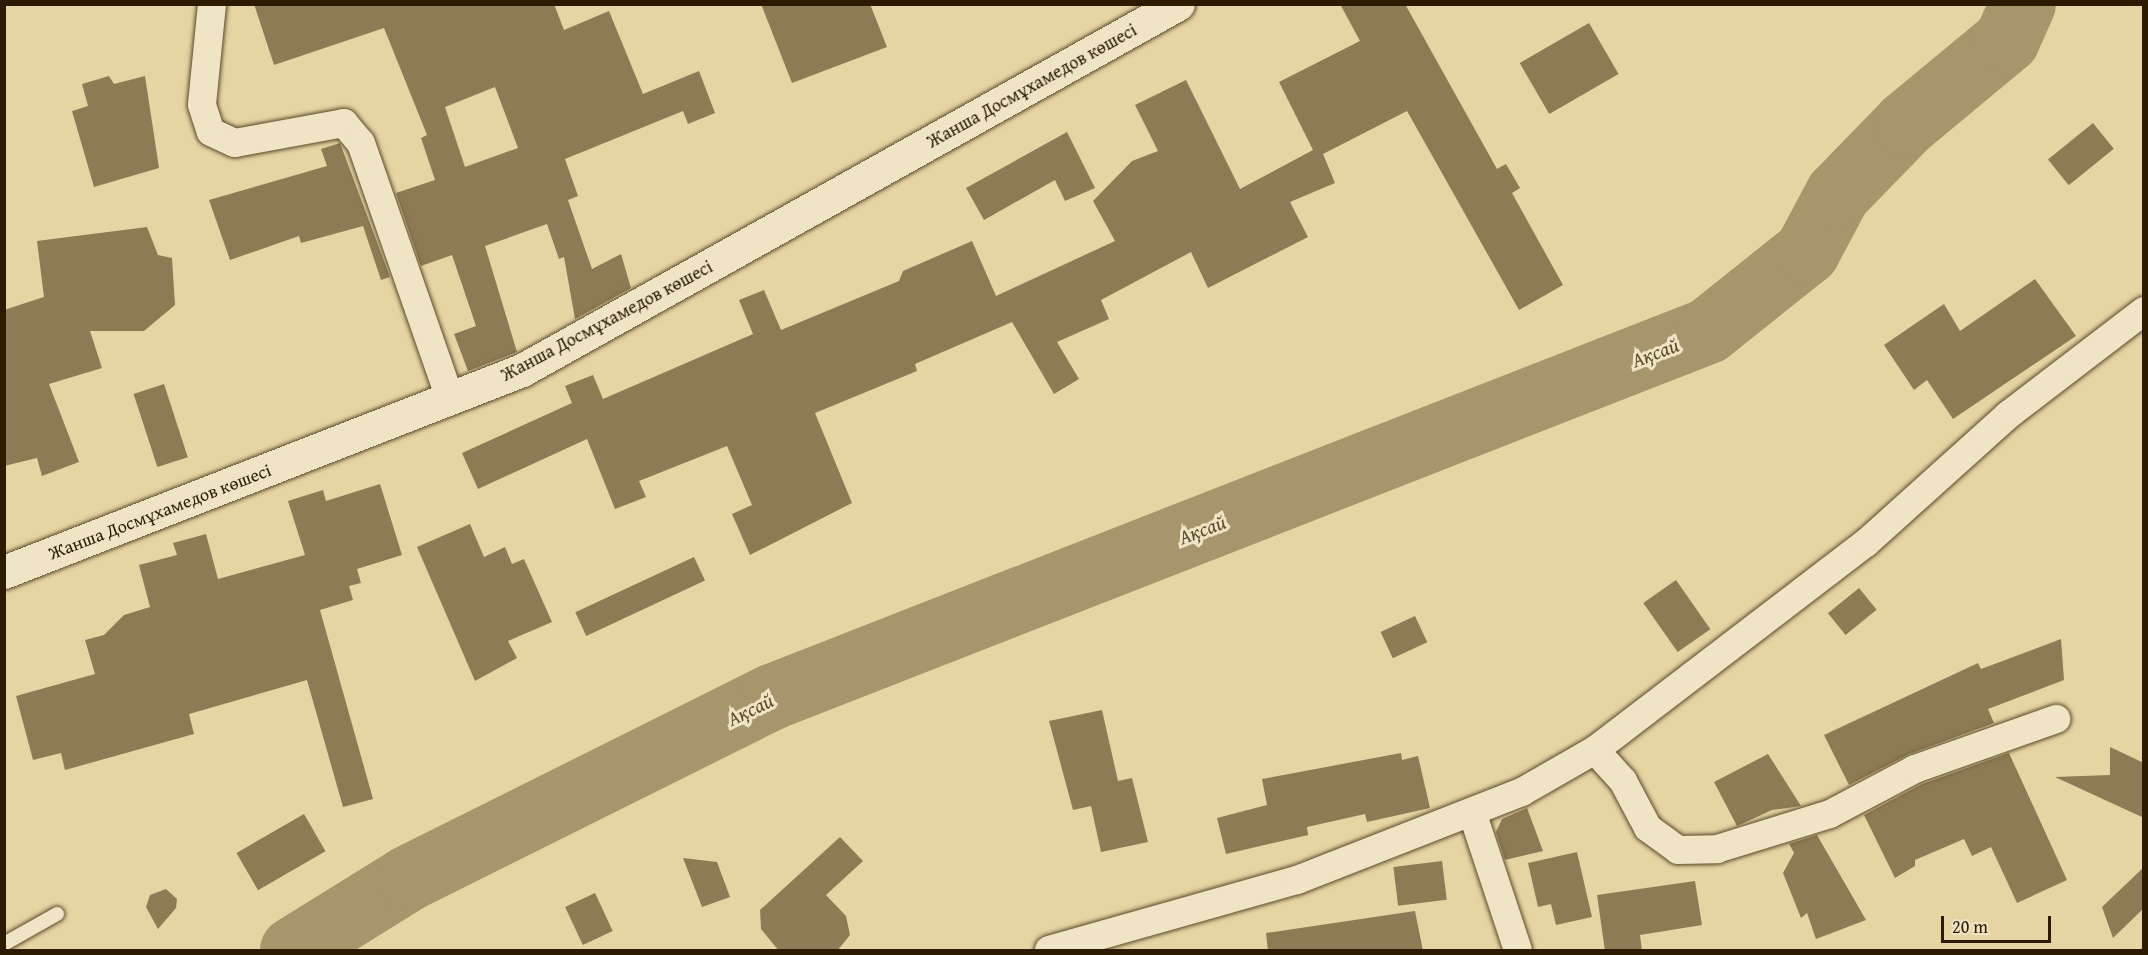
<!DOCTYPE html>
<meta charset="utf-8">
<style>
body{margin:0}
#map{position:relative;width:2148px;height:955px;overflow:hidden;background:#e6d5a3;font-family:"Gentium Book Plus",serif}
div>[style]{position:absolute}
.river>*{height:66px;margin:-33px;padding:0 33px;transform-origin:33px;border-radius:33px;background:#a7956c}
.building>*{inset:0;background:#8d7b55;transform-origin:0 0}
.roads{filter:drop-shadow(0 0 2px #5a492a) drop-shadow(0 0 2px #5a492a)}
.lane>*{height:14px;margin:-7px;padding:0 7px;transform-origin:7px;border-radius:7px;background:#efe4c3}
.street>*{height:28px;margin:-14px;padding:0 14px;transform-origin:14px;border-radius:14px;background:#efe4c3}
.secondary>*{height:33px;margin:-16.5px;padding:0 16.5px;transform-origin:16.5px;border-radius:16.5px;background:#efe4c3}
span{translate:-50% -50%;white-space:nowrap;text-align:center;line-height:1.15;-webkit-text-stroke:6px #efe4c3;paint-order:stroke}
.street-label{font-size:18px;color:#2c1a01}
.water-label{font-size:20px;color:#5d4b2c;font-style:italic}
.frame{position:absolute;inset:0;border:6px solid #2c1a01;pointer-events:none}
.scale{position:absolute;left:1941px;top:916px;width:110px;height:27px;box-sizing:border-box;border:3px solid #2c1a01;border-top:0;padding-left:8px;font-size:18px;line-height:21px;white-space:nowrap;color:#2c1a01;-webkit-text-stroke:4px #efe4c3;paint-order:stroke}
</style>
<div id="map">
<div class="river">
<div style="left:293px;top:950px;width:137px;rotate:-31.8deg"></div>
<div style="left:409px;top:878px;width:406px;rotate:-26.5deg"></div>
<div style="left:772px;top:697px;width:1005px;rotate:-21.36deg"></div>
<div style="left:1708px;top:331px;width:127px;rotate:-38.6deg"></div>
<div style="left:1807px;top:252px;width:66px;rotate:-61.9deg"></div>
<div style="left:1838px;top:194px;width:98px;rotate:-45.8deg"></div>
<div style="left:1906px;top:124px;width:131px;rotate:-39.7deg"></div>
<div style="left:2007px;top:40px;width:39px;rotate:-66deg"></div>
</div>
<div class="building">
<div style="clip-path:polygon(evenodd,254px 4px,554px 4px,564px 30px,609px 11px,643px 94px,699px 71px,715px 113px,688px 124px,683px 111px,565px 159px,578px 196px,568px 200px,592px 269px,621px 254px,631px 288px,575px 319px,564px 257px,559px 259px,547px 224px,485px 246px,517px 352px,468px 371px,454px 334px,476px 326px,452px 255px,421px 266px,396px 193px,435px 180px,421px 138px,427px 135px,384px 28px,274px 65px,254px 4px,495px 87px,518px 148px,465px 167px,445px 107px,495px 87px)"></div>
<div style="clip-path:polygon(761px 4px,870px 4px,887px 47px,792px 83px)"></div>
<div style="clip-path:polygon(1340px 4px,1405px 4px,1497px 169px,1506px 164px,1520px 188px,1512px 193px,1563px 285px,1519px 310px,1407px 111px,1323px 154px,1335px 183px,1290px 202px,1308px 237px,1208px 288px,1191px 252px,1101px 300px,1109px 319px,1057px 342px,1079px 379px,1054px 394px,1012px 322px,915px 364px,917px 371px,815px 413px,852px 503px,750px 555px,732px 514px,752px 505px,727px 446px,639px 481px,646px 497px,615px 509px,587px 439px,478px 489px,462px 453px,572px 403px,565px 386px,593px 375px,603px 399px,753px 334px,739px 300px,764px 290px,781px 330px,899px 281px,903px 271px,972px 241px,996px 296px,1115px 241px,1093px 201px,1132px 161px,1158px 151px,1135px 105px,1186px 80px,1240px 189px,1313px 150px,1279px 82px,1360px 41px)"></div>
<div style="left:1589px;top:23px;width:59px;height:80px;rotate:60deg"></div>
<div style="clip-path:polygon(109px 76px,114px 84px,145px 76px,159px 168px,94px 187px,72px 111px,88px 106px,82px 84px)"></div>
<div style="left:2093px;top:123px;width:33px;height:58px;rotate:51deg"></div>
<div style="clip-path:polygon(1067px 132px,1095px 188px,1065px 201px,1055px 180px,984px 220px,966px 188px)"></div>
<div style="clip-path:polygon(340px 143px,390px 277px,381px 280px,363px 226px,301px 243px,299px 236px,230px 260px,209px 200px,327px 166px,321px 149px)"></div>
<div style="clip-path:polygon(147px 227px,158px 255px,172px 258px,175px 305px,144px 331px,90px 331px,102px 368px,49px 384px,79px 462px,42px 476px,37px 458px,4px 466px,4px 310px,44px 297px,37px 241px)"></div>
<div style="clip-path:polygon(2035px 279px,2076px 336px,1953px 419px,1927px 380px,1914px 390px,1884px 345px,1944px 304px,1960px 331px)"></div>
<div style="left:164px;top:384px;width:77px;height:32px;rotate:72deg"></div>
<div style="clip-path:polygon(380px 484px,402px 555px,357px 569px,361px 583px,349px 586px,353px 600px,320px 610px,373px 799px,343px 807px,307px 680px,189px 714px,194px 734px,65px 770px,61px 753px,33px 760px,16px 696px,95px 674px,85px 640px,104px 635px,124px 615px,150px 607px,139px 565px,177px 555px,173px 543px,206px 534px,218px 579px,305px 555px,288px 501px,323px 490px,326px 501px)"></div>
<div style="clip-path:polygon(470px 524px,484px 557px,505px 547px,512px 564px,524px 559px,552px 622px,508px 641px,517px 658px,475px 681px,417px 547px)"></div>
<div style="left:694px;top:557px;width:26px;height:131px;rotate:65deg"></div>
<div style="left:1676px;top:580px;width:60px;height:40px;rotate:55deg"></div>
<div style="left:1859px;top:588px;width:28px;height:40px;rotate:51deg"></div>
<div style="left:1415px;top:616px;width:29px;height:38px;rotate:65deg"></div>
<div style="clip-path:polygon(2061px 639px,2064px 680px,1988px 709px,1994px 723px,1909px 754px,1849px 785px,1824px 735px,1978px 663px,1981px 669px)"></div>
<div style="clip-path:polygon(1102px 710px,1118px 781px,1132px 778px,1148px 842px,1101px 852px,1091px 806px,1073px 810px,1049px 721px)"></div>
<div style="clip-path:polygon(2110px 747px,2144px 763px,2144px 818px,2055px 777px,2110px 775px)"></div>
<div style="clip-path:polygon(1401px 753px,1402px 760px,1418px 756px,1430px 808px,1367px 822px,1365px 814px,1307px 827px,1308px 835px,1226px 854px,1217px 818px,1267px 805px,1262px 779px)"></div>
<div style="clip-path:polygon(2009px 753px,2067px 880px,2017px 903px,1991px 847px,1972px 856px,1964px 839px,1915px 860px,1915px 866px,1895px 878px,1864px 815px,1922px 784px)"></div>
<div style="clip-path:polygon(1768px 754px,1801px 806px,1772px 810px,1737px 826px,1714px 782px)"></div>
<div style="clip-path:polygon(1527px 808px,1543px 851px,1505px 860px,1496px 832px,1502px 819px)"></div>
<div style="left:304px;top:814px;width:43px;height:78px;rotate:60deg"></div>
<div style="clip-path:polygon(1817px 835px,1866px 920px,1816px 939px,1807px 913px,1801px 918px,1783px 873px,1794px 853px,1789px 844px)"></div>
<div style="clip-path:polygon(840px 837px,863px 861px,826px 895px,846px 916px,850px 935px,837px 951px,779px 951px,761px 929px,760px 910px)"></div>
<div style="clip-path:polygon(1577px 852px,1592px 917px,1556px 925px,1551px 904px,1538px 907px,1528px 863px)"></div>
<div style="clip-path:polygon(683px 858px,717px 862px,730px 897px,702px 907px)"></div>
<div style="left:1442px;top:861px;width:39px;height:49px;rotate:83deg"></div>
<div style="clip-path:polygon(2144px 867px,2144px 908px,2113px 938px,2102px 907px)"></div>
<div style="clip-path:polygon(1695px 881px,1702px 925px,1640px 935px,1642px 951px,1605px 951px,1597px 895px)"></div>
<div style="clip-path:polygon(166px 889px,177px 899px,176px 908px,158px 929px,146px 907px,150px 895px)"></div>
<div style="left:595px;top:893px;width:42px;height:33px;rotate:65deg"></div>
<div style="clip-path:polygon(1415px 911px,1423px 951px,1268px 951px,1266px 933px)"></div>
</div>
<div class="roads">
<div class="lane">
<div style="left:4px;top:944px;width:61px;rotate:-29.5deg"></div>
</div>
<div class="street">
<div style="left:212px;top:4px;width:101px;rotate:95.7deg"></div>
<div style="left:202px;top:105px;width:28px;rotate:72deg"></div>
<div style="left:211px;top:132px;width:26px;rotate:25deg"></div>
<div style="left:235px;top:143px;width:111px;rotate:-10.4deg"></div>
<div style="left:344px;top:123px;width:26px;rotate:50deg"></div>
<div style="left:361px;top:143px;width:271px;rotate:70.8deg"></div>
<div style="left:1595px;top:750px;width:42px;rotate:47.9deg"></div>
<div style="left:1623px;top:781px;width:53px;rotate:62deg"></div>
<div style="left:1648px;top:828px;width:37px;rotate:36deg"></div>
<div style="left:1678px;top:850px;width:39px;rotate:-1deg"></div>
<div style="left:1717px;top:849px;width:118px;rotate:-17.2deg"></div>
<div style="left:1830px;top:814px;width:96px;rotate:-27.9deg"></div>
<div style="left:1915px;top:769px;width:150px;rotate:-19.5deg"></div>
<div style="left:1472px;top:812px;width:145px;rotate:71.6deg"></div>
<div style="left:1049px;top:950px;width:258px;rotate:-15.8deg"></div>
<div style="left:1297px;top:880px;width:242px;rotate:-21.4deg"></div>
<div style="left:1522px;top:792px;width:84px;rotate:-29.9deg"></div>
<div style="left:1595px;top:750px;width:341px;rotate:-37.4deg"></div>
<div style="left:1866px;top:543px;width:191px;rotate:-42deg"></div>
<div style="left:2008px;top:415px;width:171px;rotate:-37.4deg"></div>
</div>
<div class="secondary">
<div style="left:4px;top:572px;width:556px;rotate:-21.3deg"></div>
<div style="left:522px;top:370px;width:751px;rotate:-29.16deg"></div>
</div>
</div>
<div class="street-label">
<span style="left:1032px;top:86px;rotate:-29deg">Жанша Досмұхамедов көшесі</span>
<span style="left:607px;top:321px;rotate:-28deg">Жанша Досмұхамедов көшесі</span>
<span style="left:160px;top:512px;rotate:-21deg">Жанша Досмұхамедов көшесі</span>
</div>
<div class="water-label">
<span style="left:1655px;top:352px;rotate:-21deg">Ақсай</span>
<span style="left:1202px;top:529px;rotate:-21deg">Ақсай</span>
<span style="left:750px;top:709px;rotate:-26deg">Ақсай</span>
</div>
<div class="frame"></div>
<div class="scale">20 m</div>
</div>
